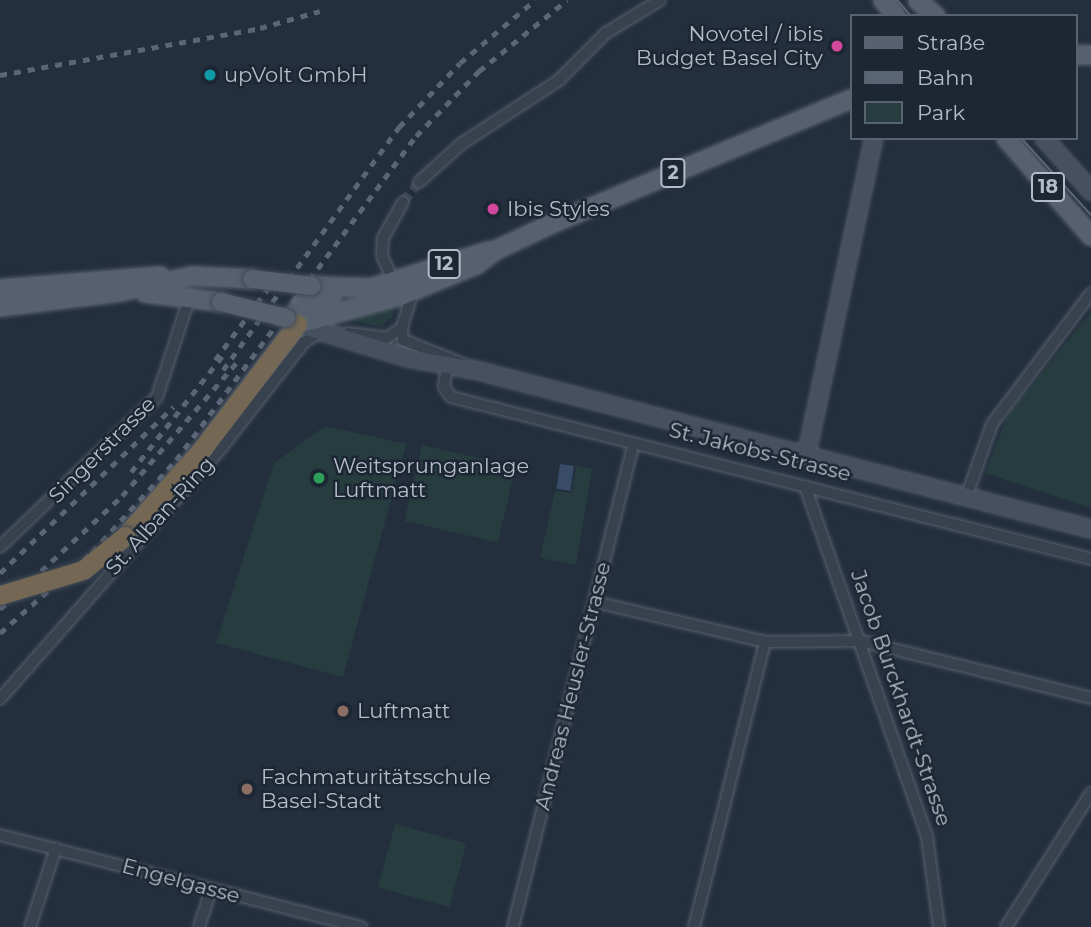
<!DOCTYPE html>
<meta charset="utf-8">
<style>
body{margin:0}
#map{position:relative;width:1091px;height:927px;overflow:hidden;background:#242f3e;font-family:Montserrat,sans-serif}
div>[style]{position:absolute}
.green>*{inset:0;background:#263c3f;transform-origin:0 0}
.water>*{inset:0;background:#394c67;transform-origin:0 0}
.street-tunnel>*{height:10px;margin-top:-5px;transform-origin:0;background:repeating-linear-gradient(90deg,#3a4453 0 10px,transparent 0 15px)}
.roads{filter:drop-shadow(0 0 2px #565f6c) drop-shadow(0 0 2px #565f6c)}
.street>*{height:10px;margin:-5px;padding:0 5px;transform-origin:5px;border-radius:5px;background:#38414e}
.secondary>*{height:16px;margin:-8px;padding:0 8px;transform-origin:8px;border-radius:8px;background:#465061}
.primary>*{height:18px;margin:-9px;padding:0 9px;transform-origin:9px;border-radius:9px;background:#56606e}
.highway>*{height:19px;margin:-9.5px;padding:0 9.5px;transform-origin:9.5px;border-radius:9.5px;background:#746855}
.tram>*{height:2px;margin:-1px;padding:0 1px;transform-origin:1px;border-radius:1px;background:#5a6575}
.rail>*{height:4.5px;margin-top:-2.25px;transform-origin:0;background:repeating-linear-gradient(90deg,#5a6575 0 7px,transparent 0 14px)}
.bridges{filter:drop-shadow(0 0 2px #414a57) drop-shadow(0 0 2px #414a57)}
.primary-bridge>*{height:18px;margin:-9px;padding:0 9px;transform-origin:9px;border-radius:9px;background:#56606e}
.highway-bridge>*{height:19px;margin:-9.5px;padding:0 9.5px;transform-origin:9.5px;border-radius:9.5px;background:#746855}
.dots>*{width:19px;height:19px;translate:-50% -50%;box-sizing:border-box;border:4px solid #1d2633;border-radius:50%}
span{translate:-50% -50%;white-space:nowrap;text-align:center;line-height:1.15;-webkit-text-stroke:5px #1d2633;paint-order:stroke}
.shield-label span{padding:2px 5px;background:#1d2633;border:2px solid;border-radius:5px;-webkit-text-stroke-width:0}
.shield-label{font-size:19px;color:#b4bcc9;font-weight:700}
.poi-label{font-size:21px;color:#b4bcc9}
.right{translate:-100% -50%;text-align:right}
.left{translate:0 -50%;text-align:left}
.street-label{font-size:21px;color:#b4bcc9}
.legend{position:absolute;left:850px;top:14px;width:228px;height:126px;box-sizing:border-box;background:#1d2633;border:2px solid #59626f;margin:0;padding:9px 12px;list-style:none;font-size:21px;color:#b4bcc9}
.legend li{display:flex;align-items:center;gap:14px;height:35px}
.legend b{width:35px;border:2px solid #59626f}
</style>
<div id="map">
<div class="green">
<div style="clip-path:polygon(394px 303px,393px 316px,381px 327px,344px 319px)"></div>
<div style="clip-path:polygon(1091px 312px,1091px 508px,985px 473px,1008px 415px)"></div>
<div style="clip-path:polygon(325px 426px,406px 444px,343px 677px,216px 643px,274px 463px)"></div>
<div style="left:422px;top:445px;width:96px;height:78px;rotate:13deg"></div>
<div style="clip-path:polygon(576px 465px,592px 469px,576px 565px,540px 558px,555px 491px,572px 493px)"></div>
<div style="left:395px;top:824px;width:74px;height:66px;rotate:15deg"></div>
</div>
<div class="water">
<div style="left:560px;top:464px;width:14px;height:25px;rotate:8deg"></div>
</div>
<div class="street-tunnel">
<div style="left:403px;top:202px;width:26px;rotate:-51deg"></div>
</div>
<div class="roads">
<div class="street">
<div style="left:419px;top:182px;width:57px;rotate:-42.1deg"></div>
<div style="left:461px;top:144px;width:117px;rotate:-33.1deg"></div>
<div style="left:559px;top:80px;width:66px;rotate:-45deg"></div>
<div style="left:606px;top:33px;width:63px;rotate:-31.4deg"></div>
<div style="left:396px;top:286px;width:33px;rotate:-115deg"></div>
<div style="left:382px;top:256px;width:18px;rotate:-87deg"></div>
<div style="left:383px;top:238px;width:41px;rotate:-60.9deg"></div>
<div style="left:413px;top:291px;width:38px;rotate:107deg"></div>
<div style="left:402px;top:327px;width:13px;rotate:86deg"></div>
<div style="left:403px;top:340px;width:65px;rotate:21.8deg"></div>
<div style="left:348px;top:333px;width:39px;rotate:7deg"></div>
<div style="left:387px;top:338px;width:19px;rotate:-36deg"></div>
<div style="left:447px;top:367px;width:20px;rotate:99deg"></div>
<div style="left:444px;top:387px;width:12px;rotate:55deg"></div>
<div style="left:451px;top:397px;width:660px;rotate:14.2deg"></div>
<div style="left:805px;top:486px;width:372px;rotate:70.8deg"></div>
<div style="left:927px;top:837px;width:91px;rotate:82.4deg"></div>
<div style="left:966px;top:498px;width:78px;rotate:-70.6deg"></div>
<div style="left:992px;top:424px;width:164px;rotate:-52.9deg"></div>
<div style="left:0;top:547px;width:217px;rotate:-43.7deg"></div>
<div style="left:157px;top:397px;width:106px;rotate:-71.9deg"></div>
<div style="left:595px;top:602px;width:175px;rotate:13.2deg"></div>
<div style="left:765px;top:642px;width:96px;rotate:-0.6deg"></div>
<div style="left:861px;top:641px;width:237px;rotate:13.9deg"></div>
<div style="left:0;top:699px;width:336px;rotate:-48.6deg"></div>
<div style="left:222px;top:447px;width:133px;rotate:-52deg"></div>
<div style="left:304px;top:342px;width:17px;rotate:-31deg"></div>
<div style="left:0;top:835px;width:373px;rotate:14.3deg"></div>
<div style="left:30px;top:927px;width:83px;rotate:-71.8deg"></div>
<div style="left:199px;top:927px;width:39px;rotate:-72deg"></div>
<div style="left:513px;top:927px;width:498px;rotate:-76deg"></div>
<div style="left:694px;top:927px;width:294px;rotate:-76deg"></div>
<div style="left:1006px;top:927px;width:159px;rotate:-57.6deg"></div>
</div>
<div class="secondary">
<div style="left:1044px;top:138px;width:71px;rotate:48.4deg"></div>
<div style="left:297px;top:324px;width:116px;rotate:17deg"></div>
<div style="left:408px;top:358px;width:68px;rotate:10.2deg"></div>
<div style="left:475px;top:370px;width:636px;rotate:14.47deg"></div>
<div style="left:806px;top:457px;width:326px;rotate:-78deg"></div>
</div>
<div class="primary">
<div style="left:883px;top:0;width:21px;rotate:51deg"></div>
<div style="left:918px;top:1px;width:23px;rotate:40deg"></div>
<div style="left:1075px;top:55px;width:16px"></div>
<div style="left:1006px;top:138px;width:130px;rotate:49.1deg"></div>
<div style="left:312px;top:286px;width:59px;rotate:1.9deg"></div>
<div style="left:371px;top:288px;width:124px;rotate:-17.4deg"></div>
<div style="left:0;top:289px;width:161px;rotate:-4.6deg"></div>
<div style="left:145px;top:293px;width:77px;rotate:6.8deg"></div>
<div style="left:0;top:307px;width:121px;rotate:-7.1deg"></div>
<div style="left:120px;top:292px;width:74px;rotate:-12.5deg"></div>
<div style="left:192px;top:276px;width:60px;rotate:2.9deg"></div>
<div style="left:287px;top:318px;width:12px;rotate:31deg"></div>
<div style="left:297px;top:324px;width:110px;rotate:-15.3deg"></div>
<div style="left:403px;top:295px;width:79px;rotate:-22.3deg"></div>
<div style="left:476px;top:265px;width:25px;rotate:-37deg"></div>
<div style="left:496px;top:250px;width:68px;rotate:-25.1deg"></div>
<div style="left:558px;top:221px;width:317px;rotate:-22.6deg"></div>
<div style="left:291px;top:320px;width:22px;rotate:-58deg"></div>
<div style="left:303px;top:301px;width:29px;rotate:-6deg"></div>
</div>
<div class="highway">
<div style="left:125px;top:536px;width:118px;rotate:-48.4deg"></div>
<div style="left:203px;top:448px;width:156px;rotate:-52.8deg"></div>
</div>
</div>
<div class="tram">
<div style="left:897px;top:0;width:21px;rotate:49deg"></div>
<div style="left:1021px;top:138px;width:104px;rotate:47.7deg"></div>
</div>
<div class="rail">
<div style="left:0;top:75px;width:264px;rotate:-10.2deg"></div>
<div style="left:260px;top:28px;width:62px;rotate:-15.8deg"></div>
<div style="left:215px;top:360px;width:91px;rotate:-53.5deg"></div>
<div style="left:223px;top:370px;width:300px;rotate:-54.1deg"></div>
<div style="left:399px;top:127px;width:88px;rotate:-46.4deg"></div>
<div style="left:460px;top:63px;width:98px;rotate:-40deg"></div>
<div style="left:131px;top:472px;width:150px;rotate:-51.8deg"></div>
<div style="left:0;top:573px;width:240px;rotate:-43.8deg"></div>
<div style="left:0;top:609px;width:166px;rotate:-42.8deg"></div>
<div style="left:122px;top:496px;width:175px;rotate:-49.4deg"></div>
<div style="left:0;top:633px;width:123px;rotate:-41.4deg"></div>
<div style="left:92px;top:552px;width:125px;rotate:-47.6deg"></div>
<div style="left:176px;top:460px;width:403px;rotate:-53.5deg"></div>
<div style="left:416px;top:136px;width:91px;rotate:-45.9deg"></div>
<div style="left:479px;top:71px;width:113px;rotate:-38.9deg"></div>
</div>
<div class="bridges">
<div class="primary-bridge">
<div style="left:252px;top:279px;width:60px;rotate:6.7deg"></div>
<div style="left:221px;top:302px;width:67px;rotate:13.8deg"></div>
</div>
<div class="highway-bridge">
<div style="left:0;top:595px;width:87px;rotate:-16.8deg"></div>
<div style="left:83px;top:570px;width:54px;rotate:-39deg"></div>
</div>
</div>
<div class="dots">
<div style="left:837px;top:46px;background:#d1479c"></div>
<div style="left:210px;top:75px;background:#0f9aa8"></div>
<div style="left:493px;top:209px;background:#d1479c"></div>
<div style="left:319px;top:478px;background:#2e9e5b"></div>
<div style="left:343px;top:711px;background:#8d6e63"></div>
<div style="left:247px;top:789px;background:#8d6e63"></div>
</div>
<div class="shield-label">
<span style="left:673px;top:173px">2</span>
<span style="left:1048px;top:187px">18</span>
<span style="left:444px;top:264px">12</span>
</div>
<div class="poi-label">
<span class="right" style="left:823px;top:46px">Novotel / ibis<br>Budget Basel City</span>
<span class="left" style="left:224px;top:75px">upVolt GmbH</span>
<span class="left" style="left:507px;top:209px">Ibis Styles</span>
<span class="left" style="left:333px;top:478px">Weitsprunganlage<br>Luftmatt</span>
<span class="left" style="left:357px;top:711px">Luftmatt</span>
<span class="left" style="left:261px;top:789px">Fachmaturitätsschule<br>Basel-Stadt</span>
</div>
<div class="street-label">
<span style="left:102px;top:450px;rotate:-45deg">Singerstrasse</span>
<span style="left:760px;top:452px;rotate:14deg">St. Jakobs-Strasse</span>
<span style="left:160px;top:516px;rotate:-48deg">St. Alban-Ring</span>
<span style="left:573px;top:686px;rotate:-76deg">Andreas Heusler-Strasse</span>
<span style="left:901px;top:698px;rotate:71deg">Jacob Burckhardt-Strasse</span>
<span style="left:181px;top:881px;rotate:15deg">Engelgasse</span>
</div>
<ul class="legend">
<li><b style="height:9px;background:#56606e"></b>Straße</li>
<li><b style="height:9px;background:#5a6575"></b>Bahn</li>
<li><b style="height:19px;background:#263c3f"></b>Park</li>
</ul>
</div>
